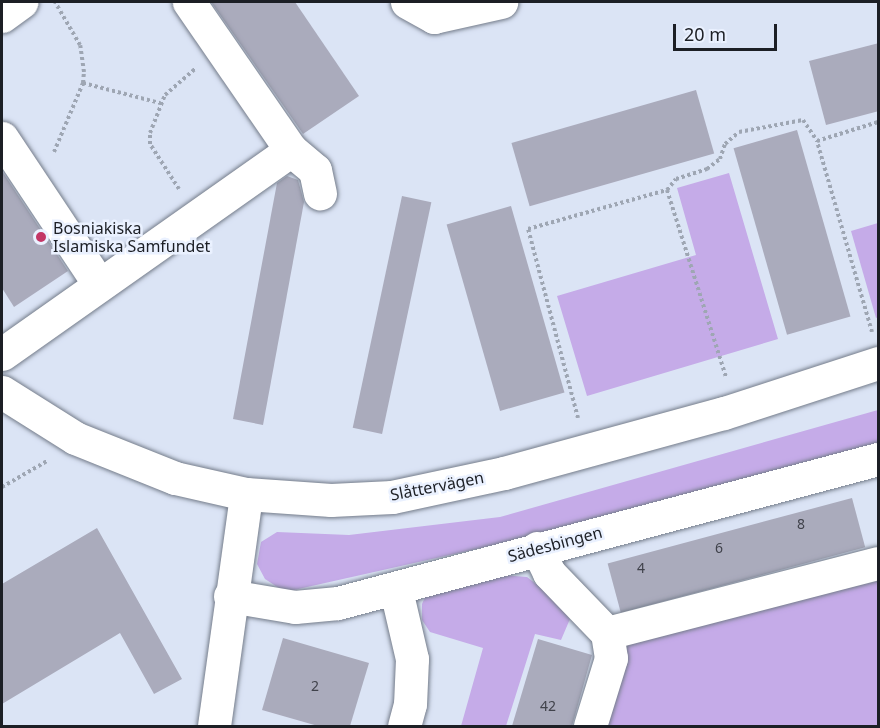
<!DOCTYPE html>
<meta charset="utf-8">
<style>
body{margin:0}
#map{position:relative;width:880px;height:728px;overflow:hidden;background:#dbe4f5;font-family:"Noto Sans",sans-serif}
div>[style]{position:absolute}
.green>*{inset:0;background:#c5abe8}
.building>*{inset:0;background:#aaabbc;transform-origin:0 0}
.path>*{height:4px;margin-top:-2px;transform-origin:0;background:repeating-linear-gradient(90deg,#9ea6b3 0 3px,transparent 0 6px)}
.roads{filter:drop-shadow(0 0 2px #747c8a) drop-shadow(0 0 2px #747c8a)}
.minor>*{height:33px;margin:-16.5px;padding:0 16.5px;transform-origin:16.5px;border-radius:16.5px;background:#fff}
.dots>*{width:16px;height:16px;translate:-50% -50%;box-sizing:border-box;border:3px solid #eaf1ff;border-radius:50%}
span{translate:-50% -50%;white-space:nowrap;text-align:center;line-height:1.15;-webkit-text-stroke:5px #eaf1ff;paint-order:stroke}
.number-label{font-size:14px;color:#40424b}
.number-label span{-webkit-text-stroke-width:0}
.poi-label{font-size:16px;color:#1c1f25}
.left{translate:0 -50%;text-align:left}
.street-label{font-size:16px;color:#1c1f25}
.frame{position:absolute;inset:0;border:3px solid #1c1f25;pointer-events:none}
.scale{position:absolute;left:673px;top:24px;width:104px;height:27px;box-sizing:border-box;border:3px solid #1c1f25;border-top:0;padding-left:8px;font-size:18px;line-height:21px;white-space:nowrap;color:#1c1f25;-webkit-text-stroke:4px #eaf1ff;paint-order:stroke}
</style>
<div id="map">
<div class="green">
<div style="clip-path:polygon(729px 173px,778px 339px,587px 396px,557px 296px,696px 255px,677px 188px)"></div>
<div style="clip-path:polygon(878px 223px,878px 317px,876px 318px,851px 231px)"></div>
<div style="clip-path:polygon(878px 410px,878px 448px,534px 536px,285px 592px,265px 579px,257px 564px,261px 542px,277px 532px,349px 535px,500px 517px)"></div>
<div style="clip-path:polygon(500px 575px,527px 577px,554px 598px,570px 619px,561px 640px,535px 634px,506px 726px,461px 726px,483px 648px,430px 632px,422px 620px,422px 604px,426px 595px)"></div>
<div style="clip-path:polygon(878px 581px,878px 726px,597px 726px,622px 641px)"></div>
</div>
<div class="building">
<div style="clip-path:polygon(211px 2px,295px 2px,359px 96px,303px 134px)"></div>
<div style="clip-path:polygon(879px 43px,879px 111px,826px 125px,809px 61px)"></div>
<div style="left:696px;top:90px;width:66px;height:192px;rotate:74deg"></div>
<div style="left:797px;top:130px;width:194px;height:66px;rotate:74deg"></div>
<div style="clip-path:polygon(2px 171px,68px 271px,14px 307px,2px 288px)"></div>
<div style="clip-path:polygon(287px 176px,298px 180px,304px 202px,263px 425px,233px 419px,277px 183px)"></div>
<div style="left:402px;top:196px;width:30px;height:237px;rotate:12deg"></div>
<div style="left:511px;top:206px;width:194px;height:67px;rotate:74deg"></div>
<div style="left:852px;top:498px;width:51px;height:253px;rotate:75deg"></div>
<div style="clip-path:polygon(97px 528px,182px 679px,154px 694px,120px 633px,2px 704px,2px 584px)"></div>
<div style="clip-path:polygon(283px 638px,369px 663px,350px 726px,318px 726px,262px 710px)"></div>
<div style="clip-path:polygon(538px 639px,592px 655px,572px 726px,512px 726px)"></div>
</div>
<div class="path">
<div style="left:83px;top:83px;width:80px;rotate:14.6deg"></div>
<div style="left:54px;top:152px;width:75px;rotate:-67.2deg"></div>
<div style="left:83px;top:83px;width:11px;rotate:-85deg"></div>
<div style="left:84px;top:72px;width:27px;rotate:-98deg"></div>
<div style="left:80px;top:45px;width:50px;rotate:-120.2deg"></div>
<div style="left:179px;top:189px;width:54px;rotate:-122.8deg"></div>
<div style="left:150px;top:144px;width:11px;rotate:-90deg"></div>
<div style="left:150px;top:133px;width:41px;rotate:-68.5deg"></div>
<div style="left:165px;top:95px;width:40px;rotate:-41deg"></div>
<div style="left:667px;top:190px;width:14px;rotate:-51deg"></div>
<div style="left:676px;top:179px;width:33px;rotate:-18deg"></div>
<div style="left:707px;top:169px;width:16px;rotate:-38deg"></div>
<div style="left:720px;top:159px;width:16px;rotate:-72deg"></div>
<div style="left:725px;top:144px;width:18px;rotate:-41deg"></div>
<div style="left:739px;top:132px;width:65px;rotate:-10.6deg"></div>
<div style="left:803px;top:120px;width:25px;rotate:56deg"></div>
<div style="left:872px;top:332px;width:199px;rotate:-106.1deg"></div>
<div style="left:817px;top:141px;width:64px;rotate:-17.3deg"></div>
<div style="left:578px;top:418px;width:196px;rotate:-104.8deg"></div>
<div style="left:528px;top:229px;width:144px;rotate:-15.7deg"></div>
<div style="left:667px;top:190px;width:196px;rotate:72.5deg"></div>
<div style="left:2px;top:487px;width:52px;rotate:-30deg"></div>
</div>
<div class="roads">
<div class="minor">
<div style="left:407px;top:2px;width:31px;rotate:29deg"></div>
<div style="left:434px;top:17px;width:69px;rotate:-12.6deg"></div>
<div style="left:2px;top:16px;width:24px;rotate:-36deg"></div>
<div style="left:2px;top:138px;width:175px;rotate:56.4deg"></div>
<div style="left:291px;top:150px;width:31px;rotate:40deg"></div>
<div style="left:315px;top:170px;width:24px;rotate:78deg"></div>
<div style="left:2px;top:354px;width:354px;rotate:-35.2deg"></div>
<div style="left:291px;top:150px;width:180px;rotate:-124.6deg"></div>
<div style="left:2px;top:392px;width:86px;rotate:32.2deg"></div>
<div style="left:75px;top:438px;width:108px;rotate:21.8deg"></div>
<div style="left:175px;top:478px;width:73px;rotate:12.7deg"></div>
<div style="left:246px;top:494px;width:85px;rotate:4deg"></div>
<div style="left:331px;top:500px;width:61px;rotate:-2.8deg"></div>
<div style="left:392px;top:497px;width:115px;rotate:-12.1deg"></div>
<div style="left:504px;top:473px;width:228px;rotate:-15.3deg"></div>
<div style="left:724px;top:413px;width:162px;rotate:-18deg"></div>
<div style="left:537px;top:548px;width:28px;rotate:64deg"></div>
<div style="left:549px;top:573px;width:83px;rotate:46deg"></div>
<div style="left:607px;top:633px;width:280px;rotate:-14.5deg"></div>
<div style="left:396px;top:590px;width:71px;rotate:76.9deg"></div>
<div style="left:412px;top:659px;width:45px;rotate:92.5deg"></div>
<div style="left:410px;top:704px;width:23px;rotate:105deg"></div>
<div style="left:230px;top:596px;width:66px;rotate:9.6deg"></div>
<div style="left:295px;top:607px;width:43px;rotate:-5.3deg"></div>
<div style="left:338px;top:603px;width:559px;rotate:-14.93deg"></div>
<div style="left:214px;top:726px;width:234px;rotate:-82.1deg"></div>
<div style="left:590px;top:726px;width:71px;rotate:-72.8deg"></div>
<div style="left:611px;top:658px;width:25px;rotate:-99deg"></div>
</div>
</div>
<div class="dots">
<div style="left:41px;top:237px;background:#c33666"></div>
</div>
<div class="number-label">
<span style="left:801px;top:524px">8</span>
<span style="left:719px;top:548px">6</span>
<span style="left:641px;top:568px">4</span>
<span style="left:315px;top:686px">2</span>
<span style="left:548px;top:706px">42</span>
</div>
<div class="poi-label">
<span class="left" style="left:53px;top:237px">Bosniakiska<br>Islamiska Samfundet</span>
</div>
<div class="street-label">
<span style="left:437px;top:486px;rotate:-11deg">Slåttervägen</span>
<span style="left:555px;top:544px;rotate:-15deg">Sädesbingen</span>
</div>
<div class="frame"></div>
<div class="scale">20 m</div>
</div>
